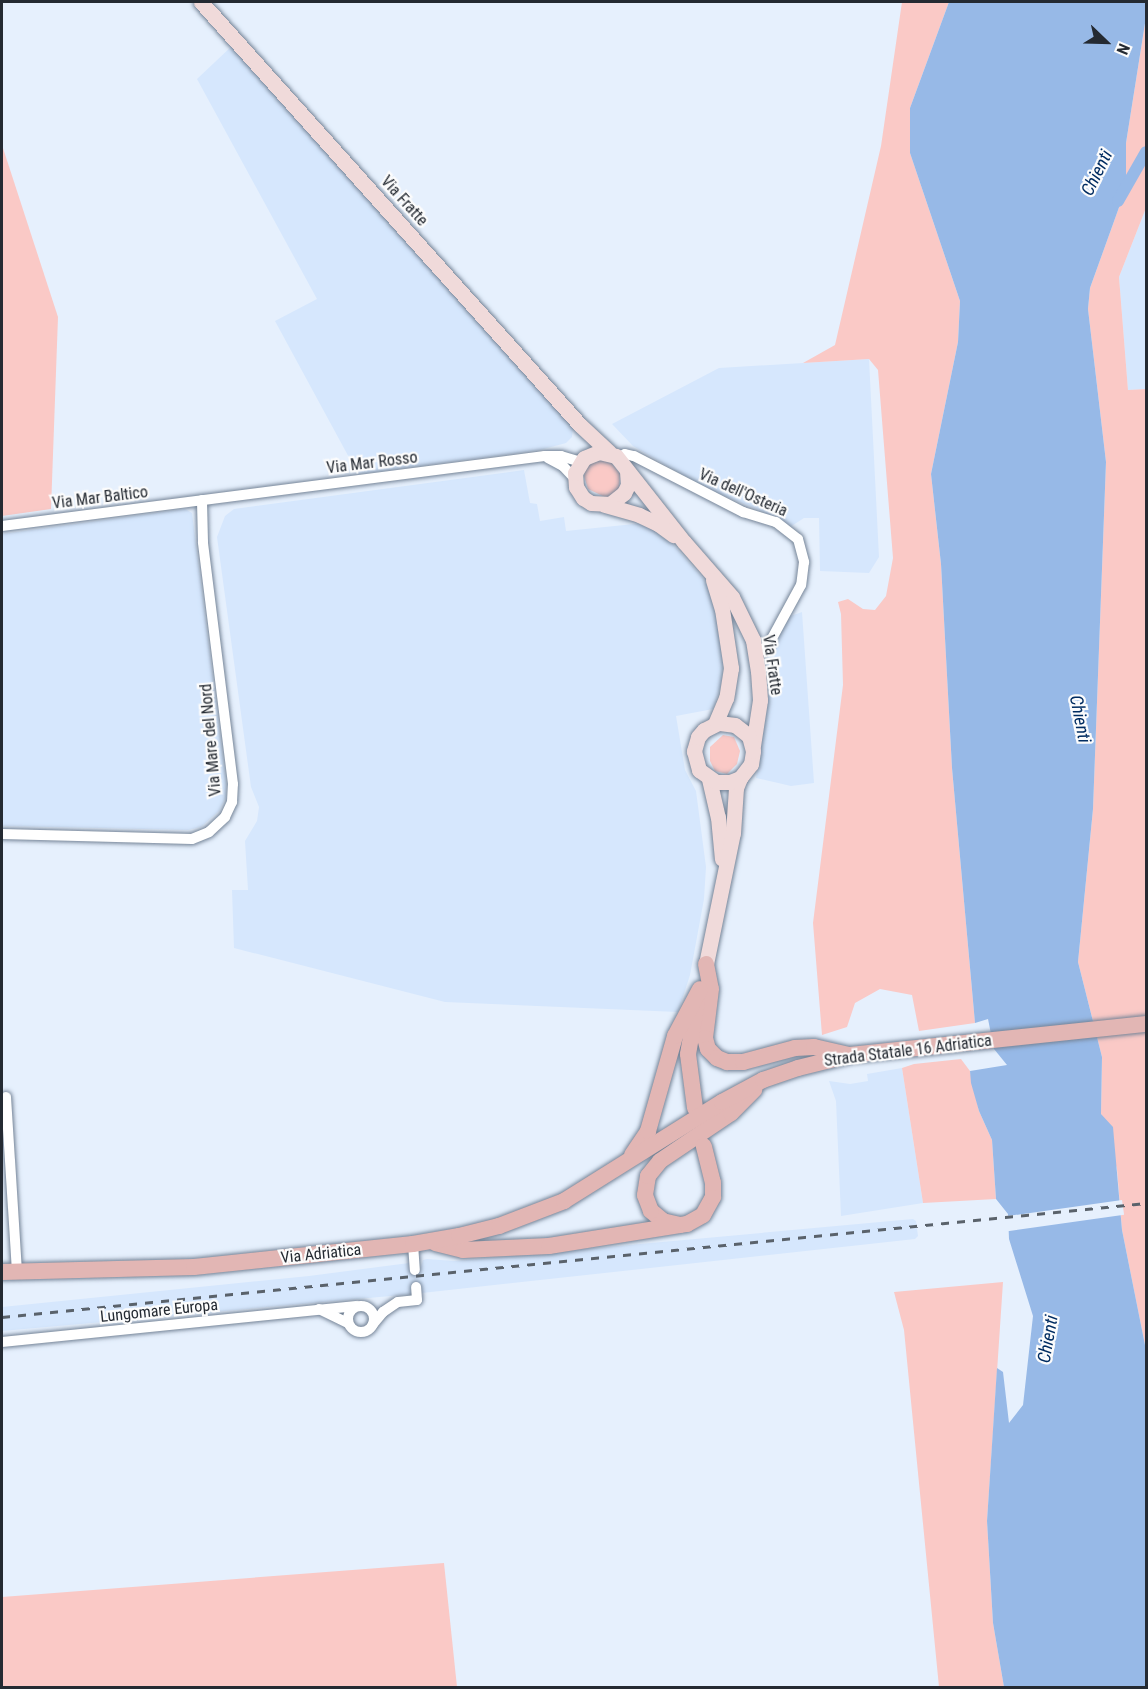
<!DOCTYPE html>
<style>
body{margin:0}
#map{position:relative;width:1148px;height:1689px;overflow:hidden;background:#e6f0fd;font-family:"Roboto Condensed",sans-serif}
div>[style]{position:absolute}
.built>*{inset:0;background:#d6e7fd}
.green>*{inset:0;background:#fac9c6}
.water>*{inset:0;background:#97b9e7}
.pier>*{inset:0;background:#e6f0fd;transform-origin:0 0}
.canal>*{height:12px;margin:-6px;padding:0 6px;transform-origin:6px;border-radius:6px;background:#97b9e7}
.roads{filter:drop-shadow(0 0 2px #758497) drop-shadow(0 0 2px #758497)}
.street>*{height:10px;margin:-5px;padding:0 5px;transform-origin:5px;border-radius:5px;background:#fff}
.street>.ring{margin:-5px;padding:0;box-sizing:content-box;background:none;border:10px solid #fff;border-radius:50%}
.secondary>*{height:15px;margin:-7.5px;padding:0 7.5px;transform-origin:7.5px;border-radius:7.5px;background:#f0dada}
.primary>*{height:16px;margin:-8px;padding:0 8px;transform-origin:8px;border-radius:8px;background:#e2b6b4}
.rail>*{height:3px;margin-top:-1.5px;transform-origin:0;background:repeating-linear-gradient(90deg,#5a626b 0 8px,transparent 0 16px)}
span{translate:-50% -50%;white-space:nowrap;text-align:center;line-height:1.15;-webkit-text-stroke:4.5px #fcfcfc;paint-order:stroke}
.street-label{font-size:16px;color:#242a32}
.water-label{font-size:18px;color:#002c61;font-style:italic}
.frame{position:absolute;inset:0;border:3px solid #242a32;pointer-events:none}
.north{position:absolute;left:1076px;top:12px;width:60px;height:60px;-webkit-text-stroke:4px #fcfcfc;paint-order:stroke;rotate:113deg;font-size:16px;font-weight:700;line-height:24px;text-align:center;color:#242a32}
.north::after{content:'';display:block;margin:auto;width:21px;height:27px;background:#242a32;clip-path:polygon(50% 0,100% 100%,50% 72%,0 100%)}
</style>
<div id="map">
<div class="built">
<div style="clip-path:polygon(233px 45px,573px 427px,572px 437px,566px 443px,540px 450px,358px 474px,275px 321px,317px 299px,197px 79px)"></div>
<div style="clip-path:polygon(1146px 208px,1146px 389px,1128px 390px,1119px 277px)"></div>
<div style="clip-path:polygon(869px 359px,879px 557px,869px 573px,820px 571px,819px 518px,804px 518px,790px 527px,764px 512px,705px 488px,633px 446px,612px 424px,719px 368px)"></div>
<div style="clip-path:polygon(524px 470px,530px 503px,537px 504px,540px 521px,564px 517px,566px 531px,644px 523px,661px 531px,702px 577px,711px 592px,719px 619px,723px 662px,721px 685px,713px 709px,676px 716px,685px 770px,696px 791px,706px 867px,704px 899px,690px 975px,678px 1012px,445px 1002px,234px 948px,232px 890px,248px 890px,245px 841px,257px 821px,259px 807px,251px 787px,217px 537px,225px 516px,234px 509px)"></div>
<div style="clip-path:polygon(185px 509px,192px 513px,226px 782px,226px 797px,219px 811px,201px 827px,188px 830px,2px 826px,2px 534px)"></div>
<div style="clip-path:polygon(802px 612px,814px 783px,791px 786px,756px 778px,777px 640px,788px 617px)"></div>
<div style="clip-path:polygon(902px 1068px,923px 1203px,841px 1216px,836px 1101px,829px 1081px,850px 1084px,868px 1081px,867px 1074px)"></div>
<div style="clip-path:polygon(913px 1219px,916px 1221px,918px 1236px,915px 1239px,422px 1293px,420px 1286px,413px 1294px,2px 1331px,2px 1307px,309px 1276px,409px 1263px,411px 1270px,420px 1269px,423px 1260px,427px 1259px,454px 1261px)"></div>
</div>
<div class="green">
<div style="clip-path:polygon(902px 2px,949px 2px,910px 108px,910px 153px,960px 301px,958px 342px,931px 474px,941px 564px,952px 768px,975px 1023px,919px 1031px,912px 995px,880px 989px,855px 1003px,847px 1027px,822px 1035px,813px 923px,843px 685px,841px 614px,838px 602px,848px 599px,863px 609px,875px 610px,886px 596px,893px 558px,878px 370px,869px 359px,803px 363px,835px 345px,881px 146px)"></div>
<div style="clip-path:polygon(1146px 17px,1146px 208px,1119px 277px,1128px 390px,1146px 389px,1146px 1350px,1122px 1230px,1117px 1169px,1101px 1114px,1102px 1057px,1078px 962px,1093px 809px,1106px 462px,1088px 309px,1090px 288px,1126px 188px,1126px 143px)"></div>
<div style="clip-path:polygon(2px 145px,58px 317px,51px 509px,2px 516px)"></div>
<div style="clip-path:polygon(598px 458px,610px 461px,620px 474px,619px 490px,607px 498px,588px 489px,584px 476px,587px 463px)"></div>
<div style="clip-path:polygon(723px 735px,734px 737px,740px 751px,737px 764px,727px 774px,715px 771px,710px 761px,710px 747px)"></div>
<div style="clip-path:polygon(961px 1059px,970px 1071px,979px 1111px,992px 1140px,996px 1199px,923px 1203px,902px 1068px,914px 1064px)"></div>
<div style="clip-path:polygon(1003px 1282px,987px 1521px,993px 1623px,1004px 1687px,939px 1687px,904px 1330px,894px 1292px)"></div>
<div style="clip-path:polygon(444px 1563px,457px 1687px,2px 1687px,2px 1597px)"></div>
</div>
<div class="water">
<div style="clip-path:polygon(949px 2px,1146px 2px,1146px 17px,1126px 143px,1126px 188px,1090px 288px,1088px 309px,1106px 462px,1093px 809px,1078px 962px,1102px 1057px,1101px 1114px,1113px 1127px,1122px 1230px,1146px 1350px,1146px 1687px,1004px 1687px,993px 1623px,987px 1521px,997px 1368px,1003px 1372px,1009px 1423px,1023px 1405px,1033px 1316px,1009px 1239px,1008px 1214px,996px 1199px,992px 1140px,979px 1111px,971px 1083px,970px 1071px,1007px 1065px,994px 1049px,988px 1019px,975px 1023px,952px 768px,941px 564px,931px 474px,958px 342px,960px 301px,910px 153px,910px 108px)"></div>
</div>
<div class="pier">
<div style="left:1122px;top:1200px;width:15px;height:121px;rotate:82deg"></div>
</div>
<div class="canal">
<div style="left:1118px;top:201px;width:56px;rotate:-60.3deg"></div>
</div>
<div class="roads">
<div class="street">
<div style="left:548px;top:458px;width:17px;rotate:28deg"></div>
<div style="left:563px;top:466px;width:18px;rotate:47deg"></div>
<div style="left:619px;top:458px;width:7px;rotate:-34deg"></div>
<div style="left:625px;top:454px;width:9px;rotate:13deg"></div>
<div style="left:634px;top:456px;width:123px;rotate:27.2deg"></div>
<div style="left:743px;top:512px;width:34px;rotate:17deg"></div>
<div style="left:776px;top:522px;width:28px;rotate:38deg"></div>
<div style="left:798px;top:539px;width:24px;rotate:75deg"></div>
<div style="left:804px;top:562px;width:23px;rotate:97deg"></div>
<div style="left:801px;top:585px;width:67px;rotate:118.5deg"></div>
<div style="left:769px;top:644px;width:18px;rotate:139deg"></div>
<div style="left:2px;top:526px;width:547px;rotate:-7.35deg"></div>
<div style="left:545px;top:456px;width:16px"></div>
<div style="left:561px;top:456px;width:21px;rotate:17deg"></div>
<div style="left:2px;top:834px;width:190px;rotate:1.5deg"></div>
<div style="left:192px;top:839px;width:18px;rotate:-22deg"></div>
<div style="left:209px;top:832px;width:22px;rotate:-43deg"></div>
<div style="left:225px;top:817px;width:17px;rotate:-65deg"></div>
<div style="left:232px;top:802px;width:18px;rotate:-87deg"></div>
<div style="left:233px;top:784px;width:244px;rotate:-97.1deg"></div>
<div style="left:203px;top:542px;width:42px;rotate:-91.4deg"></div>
<div style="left:6px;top:1097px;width:175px;rotate:86.4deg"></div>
<div style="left:413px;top:1244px;width:26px;rotate:86deg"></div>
<div class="ring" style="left:348px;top:1306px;width:16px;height:16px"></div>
<div style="left:319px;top:1309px;width:32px;rotate:26deg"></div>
<div style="left:373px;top:1324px;width:16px;rotate:-50deg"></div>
<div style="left:383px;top:1312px;width:18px;rotate:-34deg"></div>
<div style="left:398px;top:1302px;width:19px;rotate:-6deg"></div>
<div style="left:417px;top:1300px;width:13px;rotate:-94deg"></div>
<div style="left:2px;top:1342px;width:356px;rotate:-5.8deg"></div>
</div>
<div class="secondary">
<div style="left:201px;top:2px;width:568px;rotate:48.14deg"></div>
<div style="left:580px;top:425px;width:40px;rotate:43deg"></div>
<div style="left:627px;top:471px;width:14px;rotate:86deg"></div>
<div style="left:628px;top:485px;width:9px;rotate:117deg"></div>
<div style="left:624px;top:493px;width:18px;rotate:142deg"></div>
<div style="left:610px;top:504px;width:19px;rotate:-177deg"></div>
<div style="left:591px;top:503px;width:9px;rotate:-148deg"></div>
<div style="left:583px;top:498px;width:13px;rotate:-122deg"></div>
<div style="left:576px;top:487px;width:14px;rotate:-94deg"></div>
<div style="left:575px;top:473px;width:17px;rotate:-59deg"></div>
<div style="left:584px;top:458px;width:16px;rotate:-22deg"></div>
<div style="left:599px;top:452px;width:17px;rotate:13deg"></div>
<div style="left:616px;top:456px;width:110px;rotate:51.7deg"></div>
<div style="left:684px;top:542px;width:73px;rotate:48.9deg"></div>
<div style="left:732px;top:597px;width:48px;rotate:64deg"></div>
<div style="left:753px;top:640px;width:31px;rotate:81deg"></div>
<div style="left:758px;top:671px;width:29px;rotate:86deg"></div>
<div style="left:760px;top:700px;width:47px;rotate:98.7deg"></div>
<div style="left:605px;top:505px;width:35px;rotate:16deg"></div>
<div style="left:639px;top:515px;width:21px;rotate:25deg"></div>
<div style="left:658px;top:524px;width:19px;rotate:36deg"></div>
<div style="left:713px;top:580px;width:30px;rotate:73deg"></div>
<div style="left:722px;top:609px;width:60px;rotate:81.3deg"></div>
<div style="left:731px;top:668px;width:30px;rotate:99deg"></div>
<div style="left:726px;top:698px;width:28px;rotate:113deg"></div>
<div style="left:709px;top:779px;width:39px;rotate:77deg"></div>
<div style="left:718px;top:817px;width:42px;rotate:84.6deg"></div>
<div style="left:706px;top:964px;width:134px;rotate:-78.4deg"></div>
<div style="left:733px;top:833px;width:45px;rotate:-86.2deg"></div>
<div style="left:736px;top:788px;width:11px;rotate:-68deg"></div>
<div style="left:740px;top:778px;width:18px;rotate:-52deg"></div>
<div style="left:751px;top:764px;width:13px;rotate:-81deg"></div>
<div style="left:753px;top:751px;width:16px;rotate:-105deg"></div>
<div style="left:749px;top:736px;width:18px;rotate:-142deg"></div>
<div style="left:735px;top:725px;width:17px;rotate:-173deg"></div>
<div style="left:718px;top:723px;width:16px;rotate:153deg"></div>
<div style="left:704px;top:730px;width:9px;rotate:131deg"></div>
<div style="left:698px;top:737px;width:15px;rotate:106deg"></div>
<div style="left:694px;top:751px;width:20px;rotate:75deg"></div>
<div style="left:699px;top:770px;width:21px;rotate:35deg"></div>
<div style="left:716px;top:782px;width:14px"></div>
<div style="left:730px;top:782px;width:11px;rotate:-22deg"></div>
</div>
<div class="primary">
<div style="left:706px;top:964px;width:25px;rotate:79deg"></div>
<div style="left:711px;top:989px;width:49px;rotate:97deg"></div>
<div style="left:705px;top:1038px;width:11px;rotate:75deg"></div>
<div style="left:708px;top:1049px;width:13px;rotate:45deg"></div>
<div style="left:717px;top:1058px;width:11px;rotate:22deg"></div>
<div style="left:727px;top:1062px;width:16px"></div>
<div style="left:743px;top:1062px;width:54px;rotate:-15.1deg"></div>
<div style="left:795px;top:1048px;width:19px;rotate:-3deg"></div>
<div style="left:814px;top:1047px;width:36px;rotate:13deg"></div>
<div style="left:695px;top:1108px;width:54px;rotate:-97.4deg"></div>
<div style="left:688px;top:1054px;width:52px;rotate:-80deg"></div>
<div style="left:632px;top:1155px;width:29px;rotate:-56deg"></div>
<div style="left:648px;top:1131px;width:99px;rotate:-74.1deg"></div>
<div style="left:675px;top:1036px;width:53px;rotate:-62deg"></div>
<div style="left:680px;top:1225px;width:17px;rotate:-167deg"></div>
<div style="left:663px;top:1221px;width:16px;rotate:-140deg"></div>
<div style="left:651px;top:1211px;width:17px;rotate:-111deg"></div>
<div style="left:645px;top:1195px;width:19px;rotate:-81deg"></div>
<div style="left:648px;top:1176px;width:19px;rotate:-51deg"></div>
<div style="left:660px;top:1161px;width:86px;rotate:-34.1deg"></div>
<div style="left:731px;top:1113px;width:33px;rotate:-45deg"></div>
<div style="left:435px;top:1243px;width:29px;rotate:14deg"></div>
<div style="left:463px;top:1250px;width:86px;rotate:-2.7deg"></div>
<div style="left:549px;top:1246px;width:140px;rotate:-9.1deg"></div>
<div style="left:687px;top:1224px;width:18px;rotate:-29deg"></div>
<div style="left:703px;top:1215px;width:21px;rotate:-61deg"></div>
<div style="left:713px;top:1197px;width:14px;rotate:-90deg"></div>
<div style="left:713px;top:1183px;width:38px;rotate:-104deg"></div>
<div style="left:2px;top:1272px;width:192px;rotate:-1.5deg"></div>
<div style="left:194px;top:1267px;width:220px;rotate:-6deg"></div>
<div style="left:413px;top:1244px;width:47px;rotate:-9.9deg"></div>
<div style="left:459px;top:1236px;width:41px;rotate:-14deg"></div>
<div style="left:499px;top:1226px;width:70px;rotate:-21deg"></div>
<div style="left:564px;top:1201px;width:186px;rotate:-32.1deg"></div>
<div style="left:722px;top:1102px;width:47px;rotate:-28.2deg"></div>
<div style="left:763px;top:1080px;width:37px;rotate:-19deg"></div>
<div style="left:798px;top:1068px;width:54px;rotate:-14deg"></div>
<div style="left:850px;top:1055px;width:298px;rotate:-6deg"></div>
</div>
</div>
<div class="rail">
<div style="left:2px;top:1317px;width:1150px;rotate:-5.69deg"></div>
</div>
<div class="street-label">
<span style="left:404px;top:201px;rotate:48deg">Via Fratte</span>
<span style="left:372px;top:463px;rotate:-7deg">Via Mar Rosso</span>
<span style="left:743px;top:493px;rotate:24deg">Via dell'Osteria</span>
<span style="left:100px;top:498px;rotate:-7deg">Via Mar Baltico</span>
<span style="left:772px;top:665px;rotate:82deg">Via Fratte</span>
<span style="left:211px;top:740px;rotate:-95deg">Via Mare del Nord</span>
<span style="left:908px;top:1051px;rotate:-7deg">Strada Statale 16 Adriatica</span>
<span style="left:321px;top:1254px;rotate:-6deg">Via Adriatica</span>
<span style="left:159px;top:1311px;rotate:-6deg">Lungomare Europa</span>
</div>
<div class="water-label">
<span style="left:1097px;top:173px;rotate:-64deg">Chienti</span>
<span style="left:1080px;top:719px;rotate:79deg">Chienti</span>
<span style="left:1048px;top:1339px;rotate:-80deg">Chienti</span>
</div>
<div class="frame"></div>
<div class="north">N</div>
</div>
